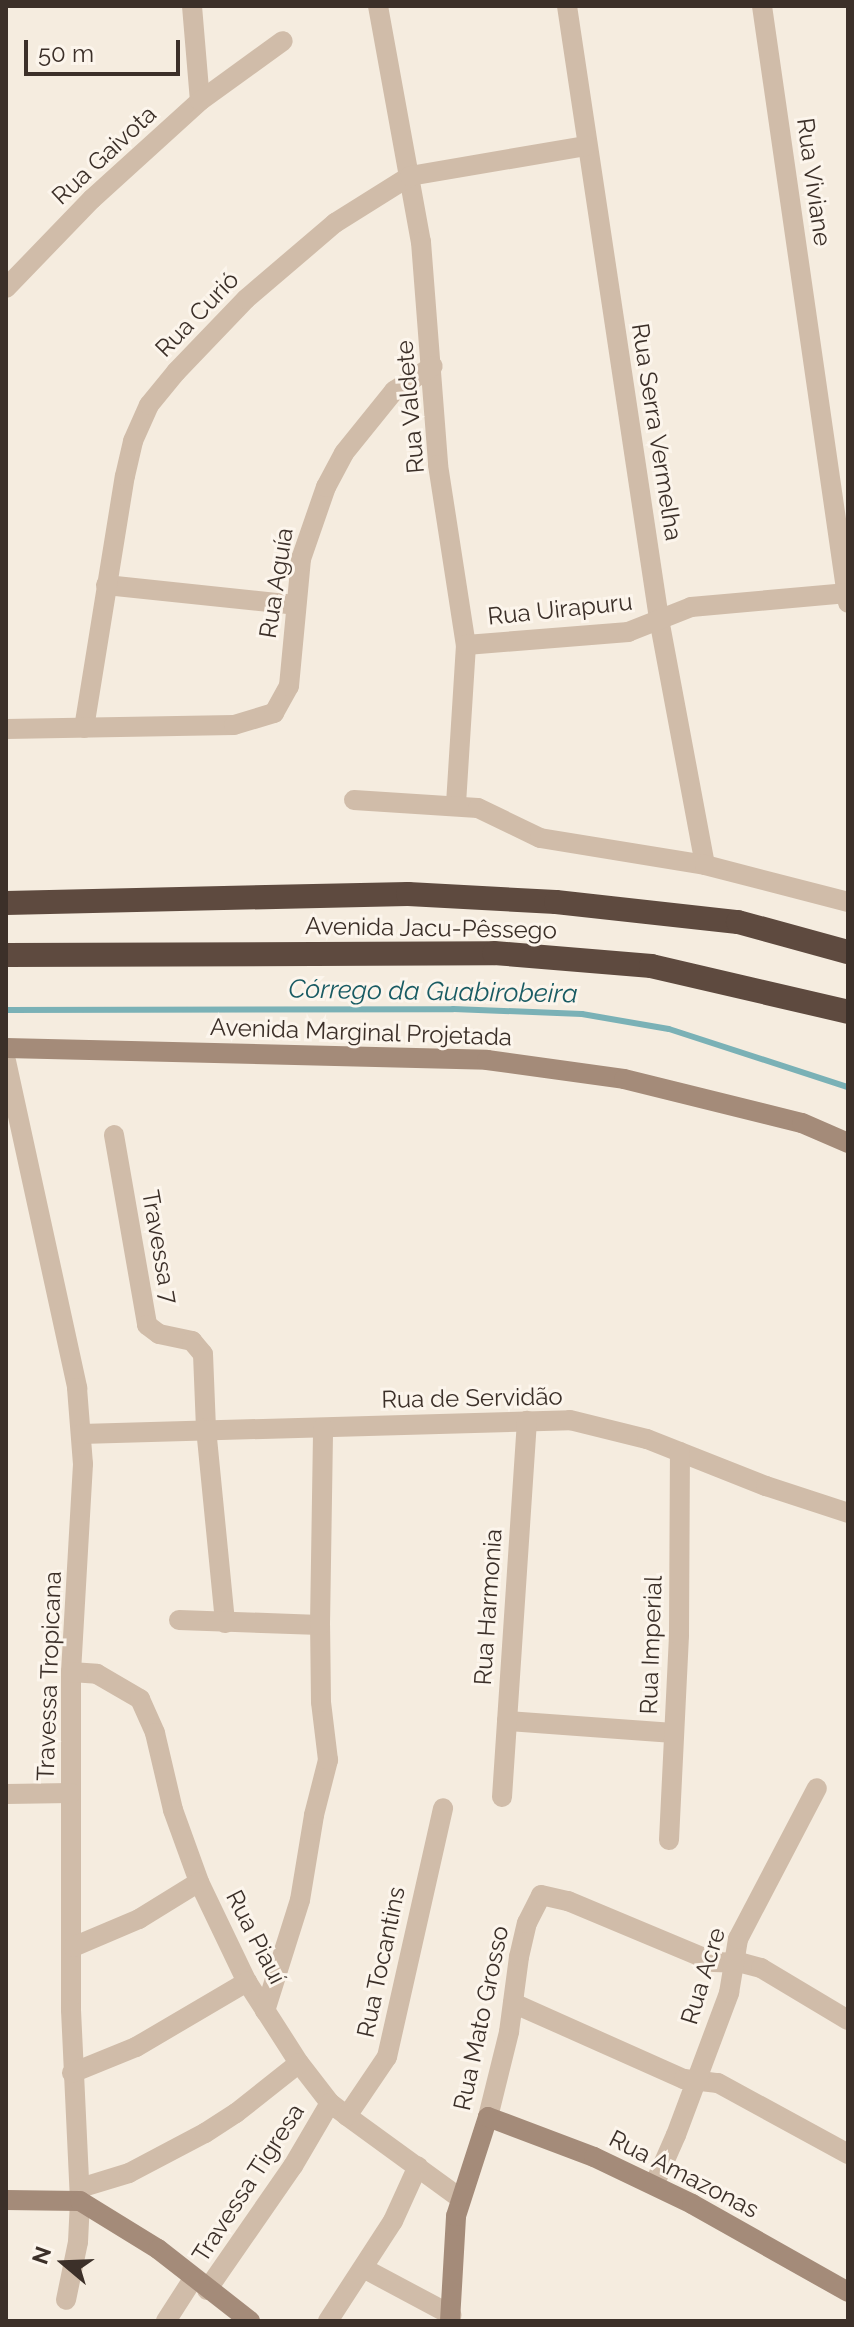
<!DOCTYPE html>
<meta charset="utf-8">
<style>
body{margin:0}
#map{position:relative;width:854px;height:2327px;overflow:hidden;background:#f5ecdf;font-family:Raleway,sans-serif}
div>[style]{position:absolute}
.stream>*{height:6px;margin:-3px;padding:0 3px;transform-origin:3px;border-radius:3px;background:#7ab1b6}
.street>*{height:20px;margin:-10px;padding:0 10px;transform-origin:10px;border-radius:10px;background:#d0bca9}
.secondary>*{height:20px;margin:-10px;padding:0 10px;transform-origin:10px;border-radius:10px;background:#a48b79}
.highway>*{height:24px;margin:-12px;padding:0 12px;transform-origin:12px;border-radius:12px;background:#5e4a3f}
span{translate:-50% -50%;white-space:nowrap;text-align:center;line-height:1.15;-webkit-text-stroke:6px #fcf5ec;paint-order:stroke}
.street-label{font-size:24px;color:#3c3029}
.water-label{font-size:26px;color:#195b63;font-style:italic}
.frame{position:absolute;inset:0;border:8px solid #3c3029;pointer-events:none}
.north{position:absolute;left:24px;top:2223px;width:80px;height:80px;-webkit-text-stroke:6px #fcf5ec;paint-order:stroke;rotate:289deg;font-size:22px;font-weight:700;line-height:32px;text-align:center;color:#3c3029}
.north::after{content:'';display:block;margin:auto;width:28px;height:36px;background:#3c3029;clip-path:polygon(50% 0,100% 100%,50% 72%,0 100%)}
.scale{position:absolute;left:24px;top:40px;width:156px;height:36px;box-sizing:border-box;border:4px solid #3c3029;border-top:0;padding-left:10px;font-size:24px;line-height:28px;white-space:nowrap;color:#3c3029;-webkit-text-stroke:6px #fcf5ec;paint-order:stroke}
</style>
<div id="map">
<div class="stream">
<div style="left:6px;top:1010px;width:447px;rotate:-0.1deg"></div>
<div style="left:453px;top:1009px;width:129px;rotate:2.2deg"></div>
<div style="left:582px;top:1014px;width:88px;rotate:9.8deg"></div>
<div style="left:669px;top:1029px;width:188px;rotate:18deg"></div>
</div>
<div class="street">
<div style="left:192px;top:6px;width:95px;rotate:85.2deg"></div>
<div style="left:378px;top:6px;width:240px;rotate:79.7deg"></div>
<div style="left:421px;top:242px;width:224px;rotate:85.6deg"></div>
<div style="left:438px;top:465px;width:182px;rotate:81.2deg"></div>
<div style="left:466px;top:645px;width:161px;rotate:93.6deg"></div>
<div style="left:567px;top:6px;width:620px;rotate:81.46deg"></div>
<div style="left:659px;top:619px;width:250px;rotate:79.4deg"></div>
<div style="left:762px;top:6px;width:603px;rotate:81.8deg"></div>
<div style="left:6px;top:288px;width:124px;rotate:-46deg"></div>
<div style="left:92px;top:199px;width:146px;rotate:-42.2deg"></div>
<div style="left:200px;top:101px;width:102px;rotate:-35.9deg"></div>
<div style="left:106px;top:585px;width:190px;rotate:6deg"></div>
<div style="left:466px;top:645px;width:163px;rotate:-4.6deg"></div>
<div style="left:628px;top:632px;width:68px;rotate:-21.6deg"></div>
<div style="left:691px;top:607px;width:157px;rotate:-5.1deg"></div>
<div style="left:84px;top:728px;width:255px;rotate:-80.8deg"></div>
<div style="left:125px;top:476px;width:36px;rotate:-77deg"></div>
<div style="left:133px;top:441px;width:39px;rotate:-66deg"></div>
<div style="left:149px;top:405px;width:43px;rotate:-50.7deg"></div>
<div style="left:176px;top:372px;width:101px;rotate:-46.2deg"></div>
<div style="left:246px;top:299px;width:117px;rotate:-40.5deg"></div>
<div style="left:335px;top:223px;width:89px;rotate:-32.1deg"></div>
<div style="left:410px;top:176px;width:179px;rotate:-9.7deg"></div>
<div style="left:6px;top:729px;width:228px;rotate:-1deg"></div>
<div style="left:234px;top:725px;width:42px;rotate:-16.7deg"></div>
<div style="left:274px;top:713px;width:31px;rotate:-61deg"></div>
<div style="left:289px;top:686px;width:128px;rotate:-84.6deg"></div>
<div style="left:301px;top:559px;width:76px;rotate:-70.9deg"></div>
<div style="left:326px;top:487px;width:38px;rotate:-62deg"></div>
<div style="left:344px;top:453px;width:80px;rotate:-51.1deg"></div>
<div style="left:394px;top:391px;width:46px;rotate:-32.7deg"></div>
<div style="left:354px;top:800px;width:124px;rotate:3.7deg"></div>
<div style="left:478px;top:808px;width:69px;rotate:25.8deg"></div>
<div style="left:540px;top:838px;width:167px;rotate:9.3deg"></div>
<div style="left:705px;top:865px;width:148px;rotate:14.5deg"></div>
<div style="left:6px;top:1061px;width:335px;rotate:77.7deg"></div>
<div style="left:77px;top:1388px;width:76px;rotate:85.5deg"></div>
<div style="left:83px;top:1464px;width:208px;rotate:93.3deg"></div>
<div style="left:71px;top:1672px;width:338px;rotate:90deg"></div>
<div style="left:71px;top:2010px;width:191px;rotate:87.3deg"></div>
<div style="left:80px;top:2201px;width:41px;rotate:92.8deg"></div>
<div style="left:78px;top:2242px;width:59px;rotate:101.7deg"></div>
<div style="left:114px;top:1135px;width:193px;rotate:80.1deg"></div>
<div style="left:147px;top:1325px;width:15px;rotate:37deg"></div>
<div style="left:159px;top:1334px;width:34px;rotate:12deg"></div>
<div style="left:192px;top:1341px;width:17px;rotate:50deg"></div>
<div style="left:203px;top:1354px;width:74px;rotate:87.7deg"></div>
<div style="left:206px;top:1428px;width:196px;rotate:84.4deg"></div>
<div style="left:81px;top:1434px;width:489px;rotate:-1.6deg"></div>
<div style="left:570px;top:1420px;width:79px;rotate:13.9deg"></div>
<div style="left:647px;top:1439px;width:128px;rotate:21.6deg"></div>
<div style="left:766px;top:1486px;width:86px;rotate:18.2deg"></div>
<div style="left:179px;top:1620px;width:141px;rotate:2deg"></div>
<div style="left:71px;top:1672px;width:26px;rotate:4deg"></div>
<div style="left:97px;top:1674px;width:50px;rotate:30.2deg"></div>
<div style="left:140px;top:1699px;width:37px;rotate:66deg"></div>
<div style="left:155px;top:1733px;width:79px;rotate:76.8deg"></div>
<div style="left:173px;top:1810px;width:77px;rotate:70.1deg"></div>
<div style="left:199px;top:1882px;width:111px;rotate:64.4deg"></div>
<div style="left:247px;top:1982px;width:96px;rotate:57.3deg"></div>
<div style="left:299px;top:2063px;width:51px;rotate:52.2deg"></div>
<div style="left:330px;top:2103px;width:21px;rotate:37deg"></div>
<div style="left:347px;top:2116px;width:140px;rotate:36deg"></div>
<div style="left:507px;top:1721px;width:167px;rotate:4.1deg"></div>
<div style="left:6px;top:1794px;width:65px;rotate:-0.9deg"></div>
<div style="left:502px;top:1797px;width:377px;rotate:-86.2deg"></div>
<div style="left:669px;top:1840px;width:205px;rotate:-87.2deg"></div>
<div style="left:679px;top:1635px;width:183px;rotate:-89.7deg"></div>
<div style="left:73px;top:1947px;width:72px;rotate:-23deg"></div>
<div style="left:139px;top:1919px;width:70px;rotate:-31.7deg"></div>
<div style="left:513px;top:2003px;width:187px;rotate:24deg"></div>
<div style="left:684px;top:2079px;width:34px;rotate:7deg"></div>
<div style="left:718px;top:2083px;width:148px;rotate:28.6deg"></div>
<div style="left:265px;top:2011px;width:116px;rotate:-72.5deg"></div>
<div style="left:300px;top:1900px;width:86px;rotate:-80.6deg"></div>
<div style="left:314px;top:1815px;width:57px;rotate:-75.7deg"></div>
<div style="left:328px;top:1760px;width:58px;rotate:-96.9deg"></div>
<div style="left:321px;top:1702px;width:77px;rotate:-90.7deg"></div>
<div style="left:320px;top:1625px;width:197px;rotate:-89.1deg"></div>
<div style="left:72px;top:2073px;width:69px;rotate:-22.1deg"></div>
<div style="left:136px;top:2047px;width:129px;rotate:-30.4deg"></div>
<div style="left:347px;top:2116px;width:71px;rotate:-55.9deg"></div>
<div style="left:387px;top:2057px;width:255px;rotate:-77.3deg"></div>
<div style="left:488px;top:2117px;width:88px;rotate:-76.1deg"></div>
<div style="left:509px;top:2032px;width:76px;rotate:-82.4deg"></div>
<div style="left:519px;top:1957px;width:35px;rotate:-77deg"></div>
<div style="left:527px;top:1923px;width:31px;rotate:-63deg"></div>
<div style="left:541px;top:1895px;width:28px;rotate:13deg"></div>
<div style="left:568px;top:1901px;width:158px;rotate:22.7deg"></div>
<div style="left:714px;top:1962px;width:28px;rotate:2deg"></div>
<div style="left:742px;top:1963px;width:20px;rotate:15deg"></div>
<div style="left:761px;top:1968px;width:101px;rotate:30.9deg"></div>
<div style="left:654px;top:2185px;width:55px;rotate:-66.3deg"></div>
<div style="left:676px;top:2135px;width:152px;rotate:-69.5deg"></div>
<div style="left:729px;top:1993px;width:55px;rotate:-80.5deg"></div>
<div style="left:738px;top:1939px;width:170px;rotate:-62.4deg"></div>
<div style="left:80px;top:2188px;width:51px;rotate:-17deg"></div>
<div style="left:129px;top:2173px;width:86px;rotate:-27.8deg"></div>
<div style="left:205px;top:2133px;width:37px;rotate:-33deg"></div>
<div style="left:236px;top:2113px;width:80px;rotate:-38.4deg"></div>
<div style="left:365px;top:2269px;width:98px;rotate:28.1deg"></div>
<div style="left:207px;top:2290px;width:151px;rotate:-55.3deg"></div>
<div style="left:293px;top:2166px;width:73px;rotate:-59.6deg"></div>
<div style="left:166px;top:2321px;width:50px;rotate:-57.3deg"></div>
<div style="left:328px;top:2321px;width:119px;rotate:-57deg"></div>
<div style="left:393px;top:2221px;width:60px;rotate:-65.6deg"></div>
</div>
<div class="secondary">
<div style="left:6px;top:1048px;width:481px;rotate:1.4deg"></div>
<div style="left:487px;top:1060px;width:138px;rotate:7.9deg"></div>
<div style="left:624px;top:1079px;width:183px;rotate:13.9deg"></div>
<div style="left:802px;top:1123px;width:50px;rotate:23.5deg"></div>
<div style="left:6px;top:2200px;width:74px;rotate:0.8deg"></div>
<div style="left:80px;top:2201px;width:92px;rotate:31.6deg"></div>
<div style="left:158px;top:2249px;width:117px;rotate:38deg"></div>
<div style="left:450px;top:2321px;width:105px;rotate:-86.7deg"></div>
<div style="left:456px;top:2216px;width:104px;rotate:-72.1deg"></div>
<div style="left:488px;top:2117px;width:113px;rotate:20.7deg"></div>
<div style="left:594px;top:2157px;width:109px;rotate:25.6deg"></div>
<div style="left:692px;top:2204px;width:179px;rotate:29.4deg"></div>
</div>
<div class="highway">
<div style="left:6px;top:903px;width:402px;rotate:-1.3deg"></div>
<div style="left:408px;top:894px;width:148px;rotate:3.1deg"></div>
<div style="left:556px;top:902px;width:183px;rotate:6.3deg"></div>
<div style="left:738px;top:922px;width:114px;rotate:15.3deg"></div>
<div style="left:6px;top:955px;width:488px;rotate:-0.2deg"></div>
<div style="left:494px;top:953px;width:158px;rotate:4.7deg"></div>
<div style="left:651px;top:966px;width:202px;rotate:13.1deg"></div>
</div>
<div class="street-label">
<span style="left:104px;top:155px;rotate:-43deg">Rua Gaivota</span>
<span style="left:814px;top:182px;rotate:82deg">Rua Viviane</span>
<span style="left:197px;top:314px;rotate:-46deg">Rua Curió</span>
<span style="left:410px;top:407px;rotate:-95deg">Rua Valdete</span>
<span style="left:657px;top:432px;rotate:81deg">Rua Serra Vermelha</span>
<span style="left:276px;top:583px;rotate:-81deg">Rua Aguía</span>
<span style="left:560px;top:609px;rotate:-6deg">Rua Uirapuru</span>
<span style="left:431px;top:928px;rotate:1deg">Avenida Jacu-Pêssego</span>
<span style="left:361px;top:1032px;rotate:2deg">Avenida Marginal Projetada</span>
<span style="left:160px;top:1247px;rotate:80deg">Travessa 7</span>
<span style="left:472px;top:1398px;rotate:-1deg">Rua de Servidão</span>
<span style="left:488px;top:1607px;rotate:-86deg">Rua Harmonia</span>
<span style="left:651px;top:1645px;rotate:-88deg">Rua Imperial</span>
<span style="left:49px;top:1676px;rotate:-88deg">Travessa Tropicana</span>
<span style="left:256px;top:1937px;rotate:63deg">Rua Piauí</span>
<span style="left:381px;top:1962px;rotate:-78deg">Rua Tocantins</span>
<span style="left:703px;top:1976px;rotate:-73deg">Rua Acre</span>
<span style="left:481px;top:2018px;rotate:-78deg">Rua Mato Grosso</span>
<span style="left:684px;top:2174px;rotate:27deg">Rua Amazonas</span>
<span style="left:248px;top:2183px;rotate:-57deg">Travessa Tigresa</span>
</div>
<div class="water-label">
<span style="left:433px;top:992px;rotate:1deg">Córrego da Guabirobeira</span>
</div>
<div class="frame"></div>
<div class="north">N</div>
<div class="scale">50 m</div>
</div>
